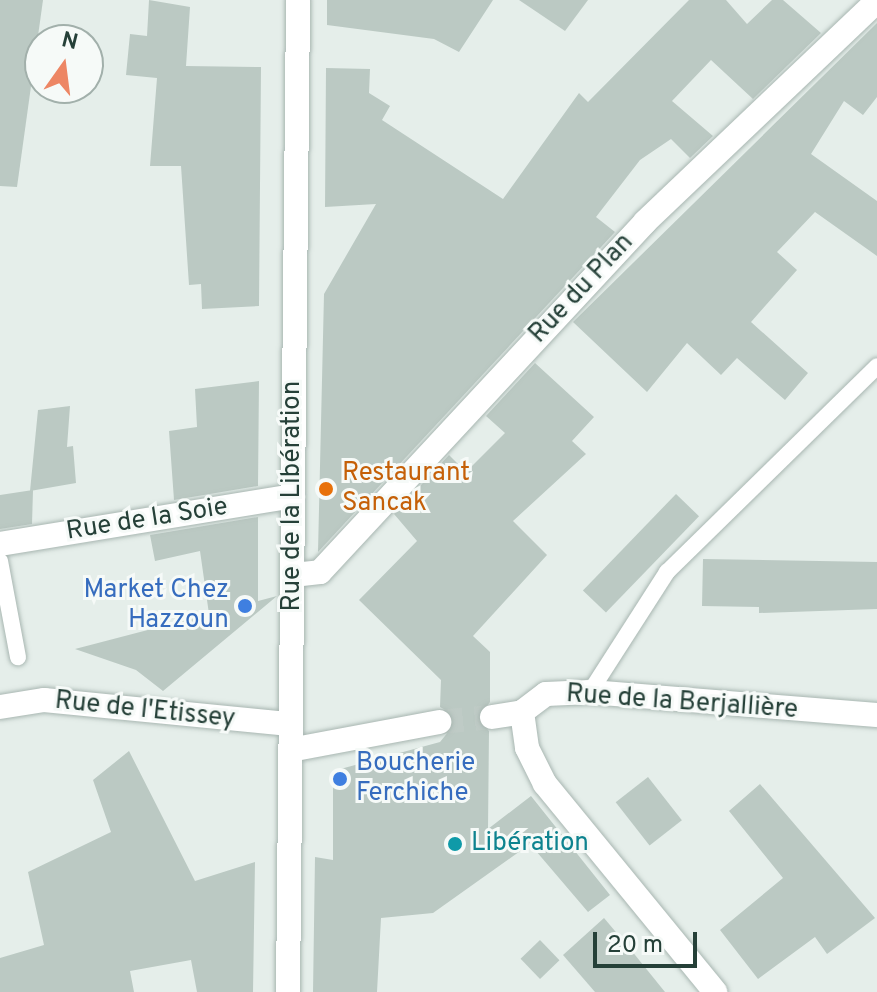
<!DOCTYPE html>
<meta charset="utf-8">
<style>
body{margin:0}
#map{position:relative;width:877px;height:992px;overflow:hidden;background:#e5eeea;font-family:Overpass,sans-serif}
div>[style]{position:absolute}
.building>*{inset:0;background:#bbc9c3;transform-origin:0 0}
.street-tunnel>*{height:24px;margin-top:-12px;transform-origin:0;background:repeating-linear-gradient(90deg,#bfcbc6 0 24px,transparent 0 36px)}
.roads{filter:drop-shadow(0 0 2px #a8b6b1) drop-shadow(0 0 2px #a8b6b1)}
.lane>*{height:16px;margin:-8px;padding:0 8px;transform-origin:8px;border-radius:8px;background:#fff}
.street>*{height:24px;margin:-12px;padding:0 12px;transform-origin:12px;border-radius:12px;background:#fff}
.secondary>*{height:24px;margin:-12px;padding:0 12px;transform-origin:12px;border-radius:12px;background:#fff}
.dots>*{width:22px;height:22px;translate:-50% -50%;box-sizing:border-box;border:4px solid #f6faf8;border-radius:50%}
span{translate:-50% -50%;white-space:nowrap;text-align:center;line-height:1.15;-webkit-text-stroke:6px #f6faf8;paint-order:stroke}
.street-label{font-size:26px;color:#254038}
.food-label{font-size:26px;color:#c56008}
.left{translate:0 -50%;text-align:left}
.shop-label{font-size:26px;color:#366cbe}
.right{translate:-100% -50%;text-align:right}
.culture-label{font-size:26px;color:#0d838f}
.north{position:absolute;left:24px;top:24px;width:80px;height:80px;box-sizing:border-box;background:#f6faf8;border:2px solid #a2b0ab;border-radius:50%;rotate:14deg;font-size:22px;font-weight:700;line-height:32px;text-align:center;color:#254038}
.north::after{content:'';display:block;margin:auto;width:28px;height:36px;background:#ed8664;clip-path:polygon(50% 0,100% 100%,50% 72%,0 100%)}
.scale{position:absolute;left:593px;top:932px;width:104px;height:36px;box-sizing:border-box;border:4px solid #254038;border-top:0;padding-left:10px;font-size:24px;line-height:28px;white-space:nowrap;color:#254038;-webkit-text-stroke:6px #f6faf8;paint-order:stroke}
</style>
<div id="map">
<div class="building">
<div style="clip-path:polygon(0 0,43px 0,17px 187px,0 186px)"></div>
<div style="clip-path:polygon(149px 0,190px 7px,186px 66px,261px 67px,259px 306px,202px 309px,201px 284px,189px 285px,181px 166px,150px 166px,157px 78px,126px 75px,130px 34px,147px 36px)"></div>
<div style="clip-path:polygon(327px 0,493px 0,459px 52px,434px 39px,327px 25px)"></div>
<div style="clip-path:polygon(519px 0,588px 0,565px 31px)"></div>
<div style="clip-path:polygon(689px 0,726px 0,747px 24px,772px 0,783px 0,821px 33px,753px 99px,711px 60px,672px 101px,713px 136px,690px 158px,671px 139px,640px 160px,596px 217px,615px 232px,318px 552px,324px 294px,376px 204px,325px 207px,326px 68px,370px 69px,369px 93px,390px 106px,382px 120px,503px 199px,579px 93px,588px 102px)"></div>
<div style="clip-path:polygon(877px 23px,877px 97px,863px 115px,844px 101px,811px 154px,877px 201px,877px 256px,815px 212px,777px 252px,797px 270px,751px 322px,808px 373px,785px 400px,737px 358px,721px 375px,687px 343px,647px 392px,573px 322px)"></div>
<div style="clip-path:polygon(535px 363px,594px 417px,572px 441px,586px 454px,513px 521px,547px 555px,473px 636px,490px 652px,490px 702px,477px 719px,489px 731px,488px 829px,531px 796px,610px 895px,588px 912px,530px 844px,433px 913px,381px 918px,377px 992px,313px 992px,315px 857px,333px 860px,333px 771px,440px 742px,453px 726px,451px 713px,440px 707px,441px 680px,359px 600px,417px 541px,394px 514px,449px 455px,466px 472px,505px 433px,486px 416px)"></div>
<div style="clip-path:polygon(259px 381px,258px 486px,174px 500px,169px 431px,197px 427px,195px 389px)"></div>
<div style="clip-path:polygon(70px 406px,67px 447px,73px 446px,76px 483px,30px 491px,38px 410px)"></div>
<div style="clip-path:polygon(33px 490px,32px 524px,0 529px,0 495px)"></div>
<div style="left:676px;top:494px;width:32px;height:134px;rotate:44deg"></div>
<div style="clip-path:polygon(258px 517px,258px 601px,277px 596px,163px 691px,136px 670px,75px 649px,209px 614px,200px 551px,155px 561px,150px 535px)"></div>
<div style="clip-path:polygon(703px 559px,877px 562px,877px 609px,759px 613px,759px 607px,702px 606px)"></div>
<div style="clip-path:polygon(129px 751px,195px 881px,255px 862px,253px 992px,197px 992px,191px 960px,130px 971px,134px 992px,0 992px,0 958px,44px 945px,28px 872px,111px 832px,93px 780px)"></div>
<div style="left:648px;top:777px;width:55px;height:41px;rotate:52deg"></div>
<div style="clip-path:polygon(760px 784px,875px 918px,827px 954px,815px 937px,758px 979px,720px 930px,783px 878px,729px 811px)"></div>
<div style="clip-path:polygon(604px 918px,631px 950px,665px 992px,595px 992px,563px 955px)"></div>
<div style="left:540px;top:940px;width:28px;height:27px;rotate:46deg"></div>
</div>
<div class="street-tunnel">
<div style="left:439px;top:722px;width:53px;rotate:-5.4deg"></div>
</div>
<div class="roads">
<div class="lane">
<div style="left:0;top:561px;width:98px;rotate:79.4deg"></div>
<div style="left:590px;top:692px;width:143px;rotate:-57.3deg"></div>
<div style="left:667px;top:572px;width:294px;rotate:-44.4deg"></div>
</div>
<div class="street">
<div style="left:0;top:544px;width:297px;rotate:-9.3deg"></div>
<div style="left:293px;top:575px;width:27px;rotate:-6deg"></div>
<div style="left:320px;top:572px;width:478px;rotate:-47.1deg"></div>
<div style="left:645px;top:222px;width:320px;rotate:-43.6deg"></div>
<div style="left:522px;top:712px;width:36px;rotate:82deg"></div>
<div style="left:527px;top:748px;width:40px;rotate:63.4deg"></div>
<div style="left:545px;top:784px;width:269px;rotate:50.7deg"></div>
<div style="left:492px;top:717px;width:30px;rotate:-9deg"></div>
<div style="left:522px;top:712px;width:30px;rotate:-37deg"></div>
<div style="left:546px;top:694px;width:44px;rotate:-2.6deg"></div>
<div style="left:590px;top:692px;width:288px;rotate:4.6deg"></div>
<div style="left:290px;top:750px;width:152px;rotate:-10.6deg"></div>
</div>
<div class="secondary">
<div style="left:0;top:707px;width:45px;rotate:-9deg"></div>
<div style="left:44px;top:700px;width:247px;rotate:5.6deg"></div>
<div style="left:288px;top:992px;width:992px;rotate:-89.42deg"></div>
</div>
</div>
<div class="dots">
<div style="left:326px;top:489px;background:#e8710a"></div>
<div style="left:245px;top:606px;background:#3f7fe0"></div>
<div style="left:340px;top:779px;background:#3f7fe0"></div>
<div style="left:455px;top:844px;background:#0f9aa8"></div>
</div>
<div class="street-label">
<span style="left:582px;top:289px;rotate:-47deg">Rue du Plan</span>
<span style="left:293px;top:496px;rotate:-90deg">Rue de la Libération</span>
<span style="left:147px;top:520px;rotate:-9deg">Rue de la Soie</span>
<span style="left:682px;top:703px;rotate:4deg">Rue de la Berjallière</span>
<span style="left:145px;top:711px;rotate:6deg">Rue de l'Etissey</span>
</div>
<div class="food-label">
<span class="left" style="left:342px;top:489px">Restaurant<br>Sancak</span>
</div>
<div class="shop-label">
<span class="right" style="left:229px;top:606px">Market Chez<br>Hazzoun</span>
<span class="left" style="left:356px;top:779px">Boucherie<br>Ferchiche</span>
</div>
<div class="culture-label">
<span class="left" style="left:471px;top:844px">Libération</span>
</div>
<div class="north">N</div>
<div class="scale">20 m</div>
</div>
